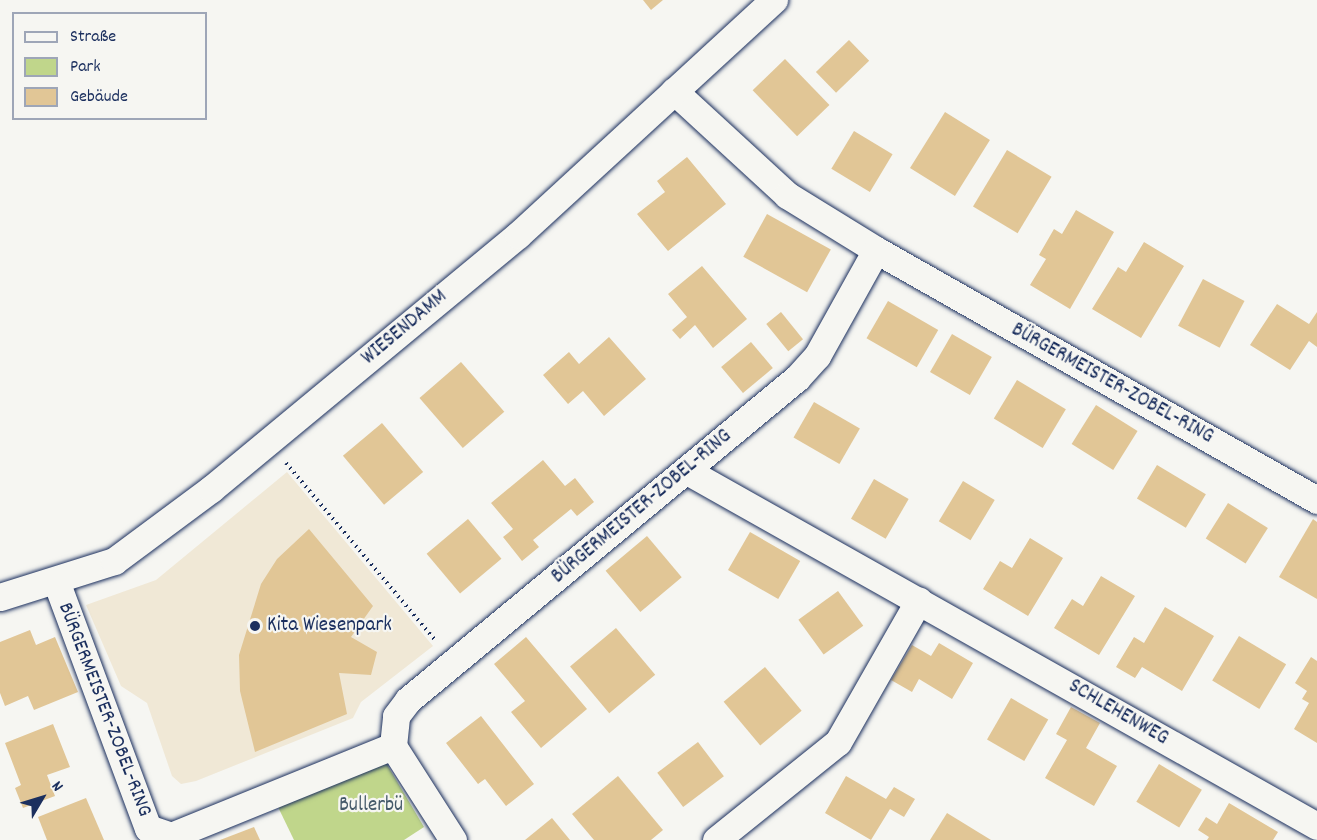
<!DOCTYPE html>
<meta charset="utf-8">
<style>
body{margin:0}
#map{position:relative;width:1317px;height:840px;overflow:hidden;background:#f6f6f2;font-family:Dekko,sans-serif}
div>[style]{position:absolute}
.built>*{inset:0;background:#f0e8d6}
.green>*{inset:0;background:#c0d68b}
.building>*{inset:0;background:#e1c696;transform-origin:0 0}
.path>*{height:4px;margin-top:-2px;transform-origin:0;background:repeating-linear-gradient(90deg,#1b2f5e 0 1.5px,transparent 0 6px)}
.roads{filter:drop-shadow(0 0 2px #1b2f5e) drop-shadow(0 0 2px #1b2f5e)}
.street>*{height:27px;margin:-13.5px;padding:0 13.5px;transform-origin:13.5px;border-radius:13.5px;background:#f6f6f2}
.dots>*{width:16px;height:16px;translate:-50% -50%;box-sizing:border-box;border:3px solid #f6f6f2;border-radius:50%}
span{translate:-50% -50%;white-space:nowrap;text-align:center;line-height:1.15;-webkit-text-stroke:4.5px #f6f6f2;paint-order:stroke}
.street-label{font-size:21px;color:#1b2f5e}
.poi-label{font-size:21px;color:#1b2f5e}
.left{translate:0 -50%;text-align:left}
.park-label{font-size:21px;color:#445969}
.legend{position:absolute;left:12px;top:12px;width:195px;height:108px;box-sizing:border-box;background:#f6f6f2;border:2px solid #9ea6b7;margin:0;padding:8px 10px;list-style:none;font-size:18px;color:#1b2f5e}
.legend li{display:flex;align-items:center;gap:12px;height:30px}
.legend b{width:30px;border:2px solid #9ea6b7}
.north{position:absolute;left:12px;top:768px;width:60px;height:60px;-webkit-text-stroke:4px #f6f6f2;paint-order:stroke;rotate:52deg;font-size:16px;font-weight:700;line-height:24px;text-align:center;color:#1b2f5e}
.north::after{content:'';display:block;margin:auto;width:21px;height:27px;background:#1b2f5e;clip-path:polygon(50% 0,100% 100%,50% 72%,0 100%)}
</style>
<div id="map">
<div class="built">
<div style="clip-path:polygon(287px 472px,433px 646px,361px 702px,353px 718px,196px 781px,181px 784px,172px 776px,147px 703px,121px 686px,86px 605px,156px 580px)"></div>
</div>
<div class="green">
<div style="clip-path:polygon(385px 761px,424px 827px,404px 840px,294px 840px,278px 807px)"></div>
</div>
<div class="building">
<div style="clip-path:polygon(643px 0,663px 0,651px 10px)"></div>
<div style="left:849px;top:40px;width:29px;height:46px;rotate:46deg"></div>
<div style="left:785px;top:59px;width:64px;height:45px;rotate:46deg"></div>
<div style="left:945px;top:112px;width:53px;height:66px;rotate:32deg"></div>
<div style="left:854px;top:131px;width:45px;height:44px;rotate:31deg"></div>
<div style="left:1007px;top:150px;width:52px;height:66px;rotate:31deg"></div>
<div style="clip-path:polygon(687px 157px,726px 204px,668px 251px,637px 214px,665px 192px,657px 181px)"></div>
<div style="clip-path:polygon(1076px 210px,1114px 232px,1070px 309px,1030px 285px,1046px 259px,1039px 255px,1054px 229px,1062px 234px)"></div>
<div style="left:767px;top:214px;width:73px;height:49px;rotate:29deg"></div>
<div style="clip-path:polygon(1144px 242px,1184px 266px,1141px 338px,1092px 309px,1118px 267px,1126px 272px)"></div>
<div style="clip-path:polygon(702px 266px,747px 319px,713px 348px,695px 325px,680px 339px,672px 330px,687px 317px,668px 294px)"></div>
<div style="left:1203px;top:279px;width:47px;height:53px;rotate:28deg"></div>
<div style="left:888px;top:301px;width:58px;height:43px;rotate:30deg"></div>
<div style="clip-path:polygon(1277px 304px,1309px 324px,1317px 312px,1317px 347px,1309px 341px,1290px 370px,1250px 345px)"></div>
<div style="left:781px;top:312px;width:35px;height:19px;rotate:51deg"></div>
<div style="left:952px;top:334px;width:46px;height:44px;rotate:30deg"></div>
<div style="clip-path:polygon(609px 337px,646px 379px,604px 416px,583px 391px,568px 404px,543px 375px,569px 352px,579px 364px)"></div>
<div style="left:751px;top:342px;width:34px;height:39px;rotate:50deg"></div>
<div style="left:461px;top:362px;width:66px;height:55px;rotate:49deg"></div>
<div style="left:1017px;top:380px;width:57px;height:45px;rotate:31deg"></div>
<div style="left:814px;top:402px;width:53px;height:41px;rotate:30deg"></div>
<div style="left:1096px;top:405px;width:49px;height:46px;rotate:32deg"></div>
<div style="left:382px;top:423px;width:64px;height:51px;rotate:50deg"></div>
<div style="clip-path:polygon(543px 460px,565px 486px,575px 478px,594px 502px,577px 516px,571px 509px,533px 540px,539px 547px,522px 561px,503px 537px,513px 529px,491px 503px)"></div>
<div style="left:1157px;top:465px;width:57px;height:39px;rotate:31deg"></div>
<div style="left:874px;top:479px;width:40px;height:46px;rotate:30deg"></div>
<div style="left:963px;top:481px;width:37px;height:47px;rotate:31deg"></div>
<div style="left:1228px;top:503px;width:47px;height:42px;rotate:32deg"></div>
<div style="left:468px;top:519px;width:52px;height:54px;rotate:50deg"></div>
<div style="clip-path:polygon(1313px 519px,1317px 522px,1317px 599px,1279px 577px)"></div>
<div style="clip-path:polygon(309px 529px,373px 606px,351px 637px,377px 652px,371px 675px,339px 673px,347px 714px,255px 752px,240px 691px,239px 655px,261px 584px,277px 559px)"></div>
<div style="left:750px;top:532px;width:58px;height:44px;rotate:30deg"></div>
<div style="left:647px;top:536px;width:54px;height:54px;rotate:50deg"></div>
<div style="clip-path:polygon(1030px 538px,1063px 558px,1028px 616px,983px 589px,1000px 561px,1012px 568px)"></div>
<div style="clip-path:polygon(1101px 576px,1135px 596px,1099px 655px,1054px 628px,1072px 599px,1083px 606px)"></div>
<div style="left:838px;top:591px;width:43px;height:49px;rotate:54deg"></div>
<div style="clip-path:polygon(1165px 607px,1214px 636px,1182px 691px,1142px 667px,1135px 678px,1116px 667px,1134px 637px,1144px 643px)"></div>
<div style="left:616px;top:628px;width:61px;height:60px;rotate:50deg"></div>
<div style="clip-path:polygon(30px 630px,36px 645px,55px 637px,78px 692px,34px 710px,28px 696px,5px 706px,0 693px,0 642px)"></div>
<div style="left:1239px;top:636px;width:55px;height:52px;rotate:31deg"></div>
<div style="clip-path:polygon(526px 637px,587px 709px,541px 748px,511px 712px,525px 701px,494px 664px)"></div>
<div style="clip-path:polygon(939px 643px,973px 663px,952px 699px,919px 679px,912px 692px,891px 680px,912px 645px,931px 656px)"></div>
<div style="clip-path:polygon(1311px 657px,1317px 661px,1317px 743px,1294px 729px,1309px 703px,1302px 699px,1307px 691px,1295px 683px)"></div>
<div style="left:765px;top:667px;width:57px;height:54px;rotate:50deg"></div>
<div style="left:1011px;top:698px;width:43px;height:48px;rotate:30deg"></div>
<div style="clip-path:polygon(1071px 707px,1100px 723px,1086px 748px,1117px 766px,1094px 806px,1045px 778px,1067px 740px,1056px 734px)"></div>
<div style="clip-path:polygon(481px 716px,534px 784px,506px 806px,485px 779px,478px 784px,446px 743px)"></div>
<div style="clip-path:polygon(53px 724px,70px 767px,47px 775px,55px 796px,23px 808px,15px 788px,21px 785px,5px 743px)"></div>
<div style="left:698px;top:742px;width:43px;height:51px;rotate:53deg"></div>
<div style="left:1159px;top:764px;width:50px;height:44px;rotate:31deg"></div>
<div style="clip-path:polygon(618px 776px,663px 830px,651px 840px,594px 840px,572px 814px)"></div>
<div style="clip-path:polygon(846px 776px,886px 799px,894px 787px,915px 799px,904px 817px,890px 809px,871px 840px,825px 813px)"></div>
<div style="clip-path:polygon(86px 798px,104px 840px,47px 840px,38px 817px)"></div>
<div style="clip-path:polygon(1229px 803px,1278px 832px,1273px 840px,1207px 840px,1209px 837px,1198px 830px,1206px 817px,1217px 824px)"></div>
<div style="clip-path:polygon(947px 813px,991px 840px,930px 840px)"></div>
<div style="clip-path:polygon(552px 818px,570px 840px,525px 840px)"></div>
<div style="clip-path:polygon(254px 827px,260px 840px,220px 840px)"></div>
</div>
<div class="path">
<div style="left:286px;top:463px;width:233px;rotate:49.9deg"></div>
</div>
<div class="roads">
<div class="street">
<div style="left:674px;top:91px;width:154px;rotate:42.6deg"></div>
<div style="left:787px;top:195px;width:105px;rotate:31.7deg"></div>
<div style="left:876px;top:250px;width:507px;rotate:29.55deg"></div>
<div style="left:687px;top:471px;width:723px;rotate:29.4deg"></div>
<div style="left:56px;top:581px;width:264px;rotate:69.6deg"></div>
<div style="left:148px;top:828px;width:24px;rotate:19deg"></div>
<div style="left:171px;top:836px;width:240px;rotate:-22.1deg"></div>
<div style="left:0;top:597px;width:120px;rotate:-17.5deg"></div>
<div style="left:114px;top:561px;width:121px;rotate:-36.6deg"></div>
<div style="left:211px;top:489px;width:398px;rotate:-39.6deg"></div>
<div style="left:518px;top:235px;width:348px;rotate:-42.6deg"></div>
<div style="left:453px;top:840px;width:112px;rotate:-122.6deg"></div>
<div style="left:393px;top:746px;width:30px;rotate:-84deg"></div>
<div style="left:396px;top:716px;width:20px;rotate:-53deg"></div>
<div style="left:408px;top:700px;width:505px;rotate:-39.62deg"></div>
<div style="left:797px;top:378px;width:30px;rotate:-48deg"></div>
<div style="left:817px;top:356px;width:121px;rotate:-60.9deg"></div>
<div style="left:716px;top:840px;width:156px;rotate:-38.8deg"></div>
<div style="left:838px;top:742px;width:163px;rotate:-60.3deg"></div>
</div>
</div>
<div class="dots">
<div style="left:255px;top:626px;background:#1b2f5e"></div>
</div>
<div class="street-label">
<span style="left:405px;top:328px;rotate:-40deg">WIESENDAMM</span>
<span style="left:1112px;top:384px;rotate:29deg">BÜRGERMEISTER-ZOBEL-RING</span>
<span style="left:642px;top:507px;rotate:-40deg">BÜRGERMEISTER-ZOBEL-RING</span>
<span style="left:104px;top:710px;rotate:69deg">BÜRGERMEISTER-ZOBEL-RING</span>
<span style="left:1118px;top:713px;rotate:30deg">SCHLEHENWEG</span>
</div>
<div class="poi-label">
<span class="left" style="left:267px;top:626px">Kita Wiesenpark</span>
</div>
<div class="park-label">
<span style="left:371px;top:806px">Bullerbü</span>
</div>
<ul class="legend">
<li><b style="height:8px;background:#f6f6f2"></b>Straße</li>
<li><b style="height:16px;background:#c0d68b"></b>Park</li>
<li><b style="height:16px;background:#e1c696"></b>Gebäude</li>
</ul>
<div class="north">N</div>
</div>
